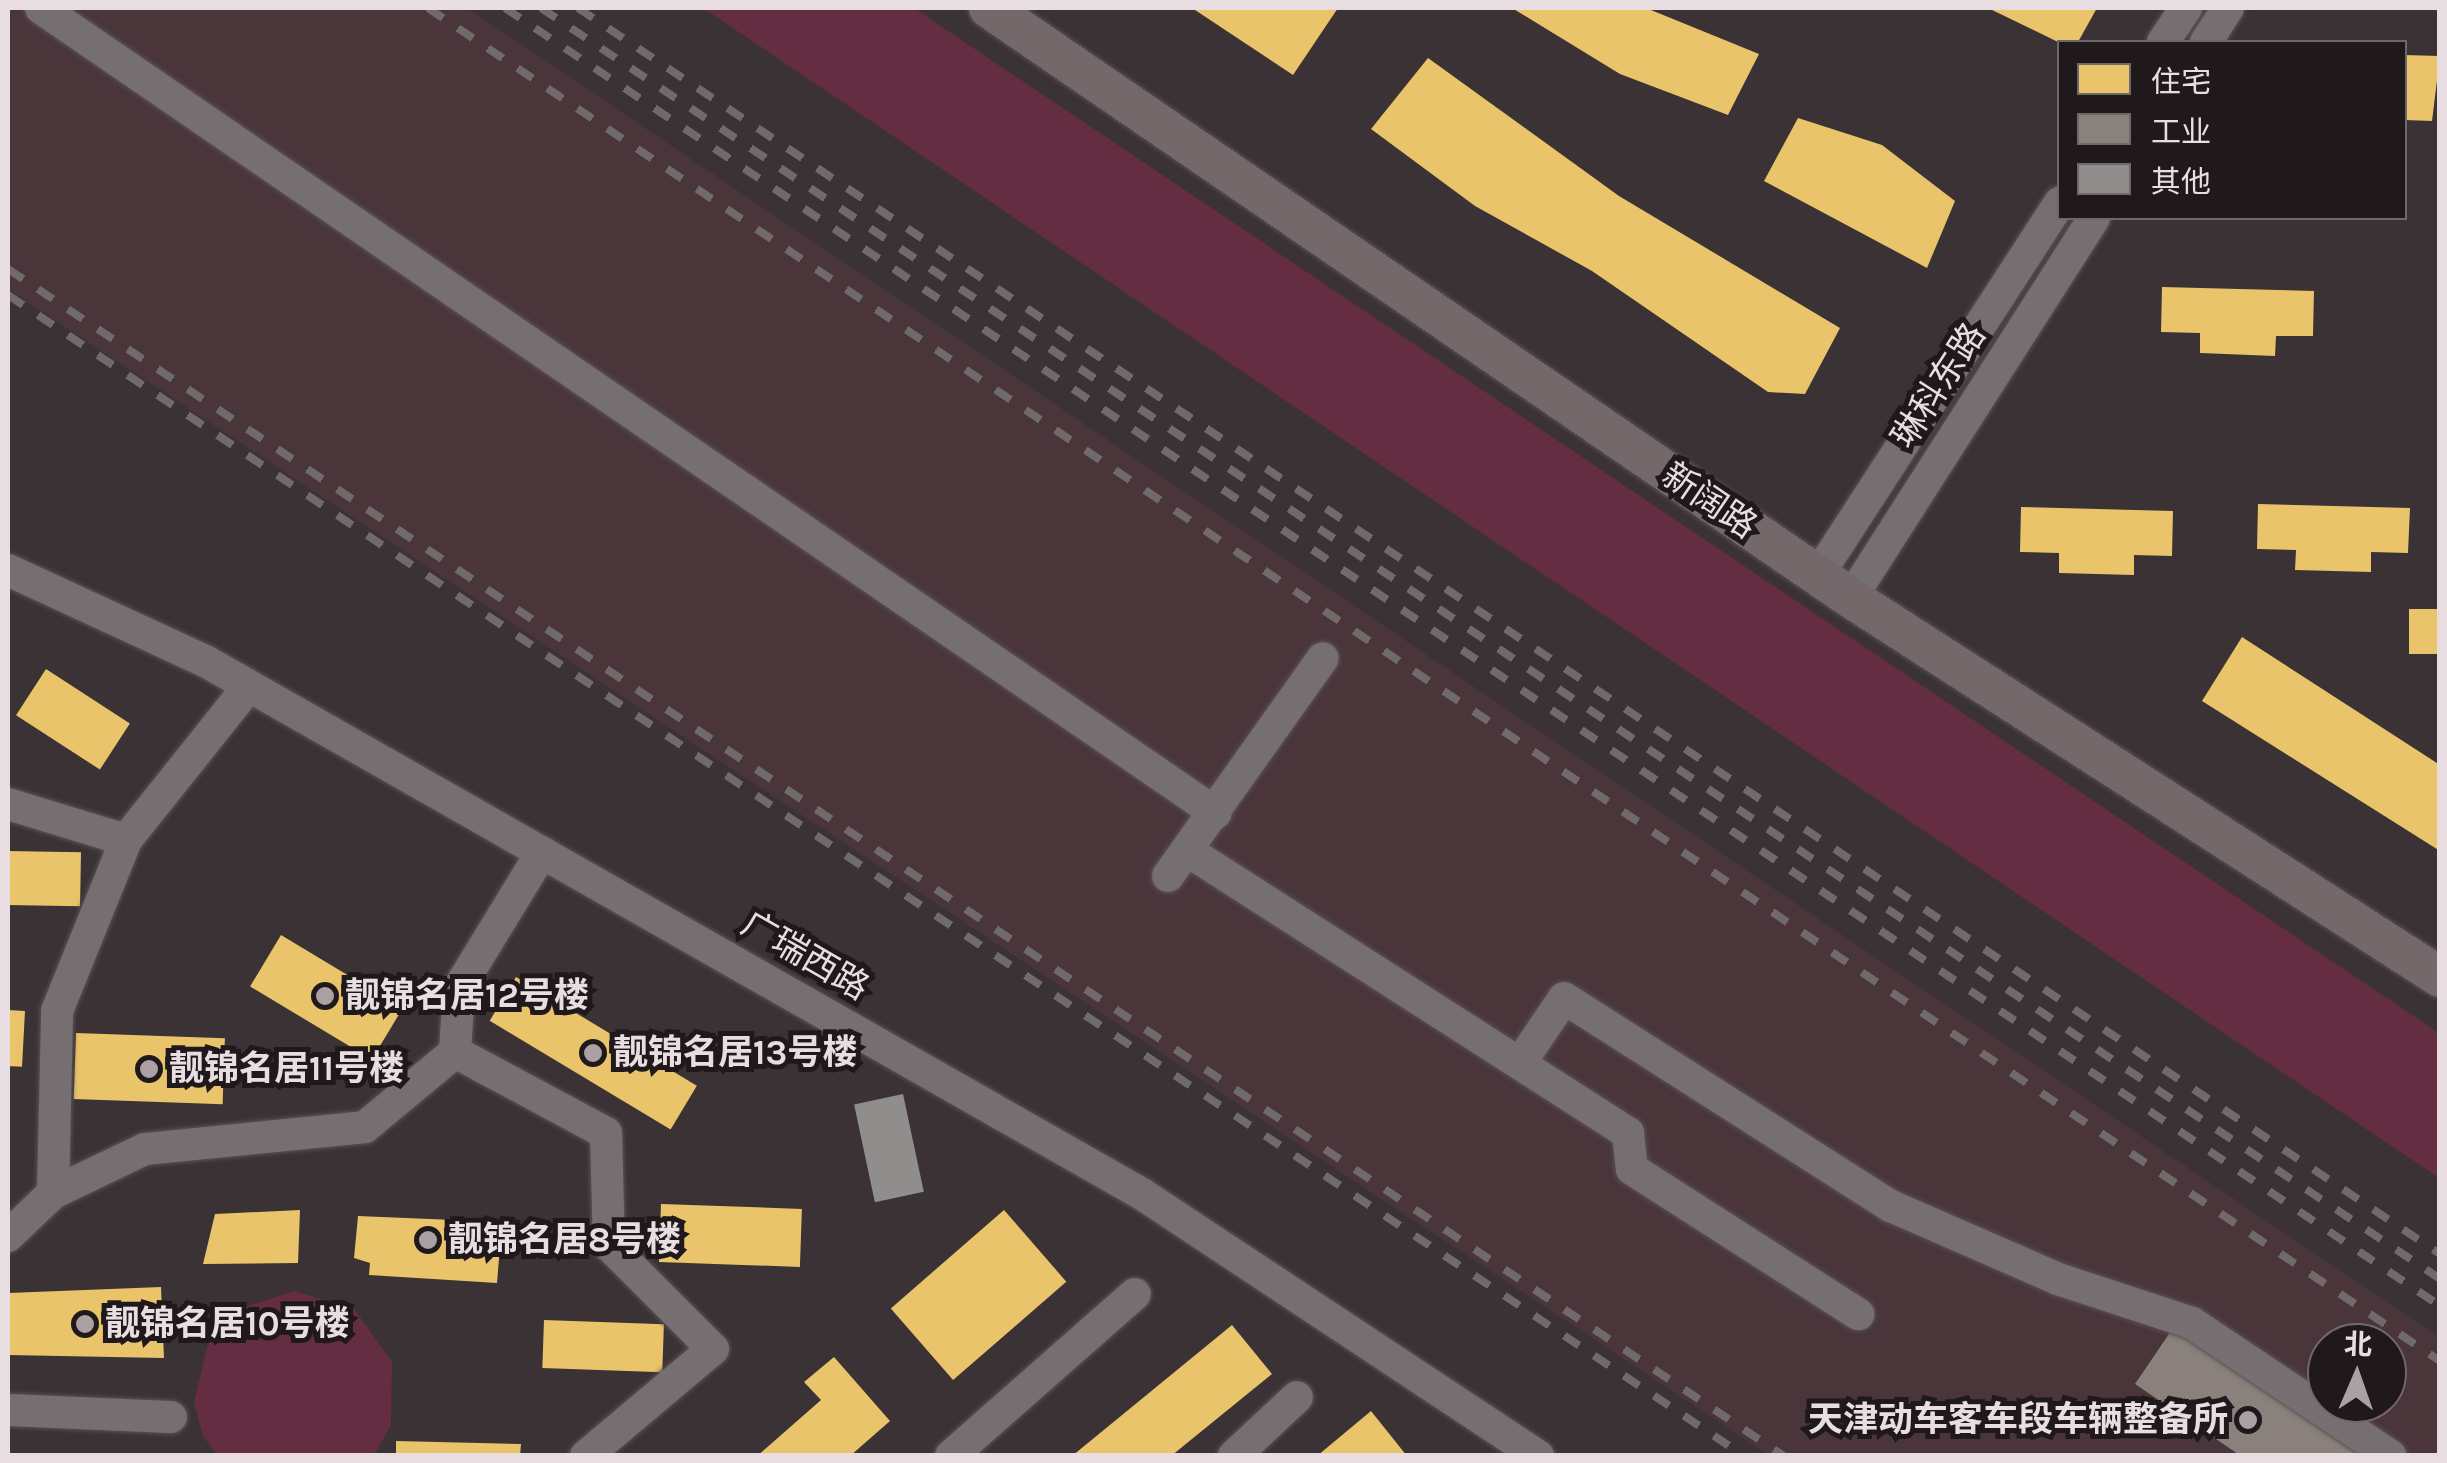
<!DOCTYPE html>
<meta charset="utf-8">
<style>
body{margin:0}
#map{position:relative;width:2447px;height:1463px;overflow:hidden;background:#3a3234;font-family:Karla,"Noto Sans SC",sans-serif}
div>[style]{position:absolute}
.built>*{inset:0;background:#4a353b}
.green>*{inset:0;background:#642d42}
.homes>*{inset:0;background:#e9c46a;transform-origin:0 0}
.industry>*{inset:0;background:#8a817c}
.building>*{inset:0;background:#908e8d;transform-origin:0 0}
.roads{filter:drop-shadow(0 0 2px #595153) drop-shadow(0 0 2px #595153)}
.minor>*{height:32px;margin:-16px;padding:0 16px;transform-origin:16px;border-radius:16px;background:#766f71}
.major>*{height:40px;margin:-20px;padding:0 20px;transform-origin:20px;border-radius:20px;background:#74686b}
.rail>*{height:8px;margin-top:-4px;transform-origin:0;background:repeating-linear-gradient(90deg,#716a6b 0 18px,transparent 0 36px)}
.dots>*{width:28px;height:28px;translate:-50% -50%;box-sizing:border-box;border:5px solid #20191b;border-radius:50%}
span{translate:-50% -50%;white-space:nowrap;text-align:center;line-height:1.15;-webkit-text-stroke:10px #20191b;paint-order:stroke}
.street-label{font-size:35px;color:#e8dde0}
.poi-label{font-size:35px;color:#e8dde0;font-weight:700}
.left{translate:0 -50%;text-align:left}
.right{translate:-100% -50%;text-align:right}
.frame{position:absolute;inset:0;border:10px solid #e8dde0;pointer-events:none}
.legend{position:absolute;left:2057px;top:40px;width:350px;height:180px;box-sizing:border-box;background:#20191b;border:2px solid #70676a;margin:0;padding:12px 18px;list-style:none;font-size:30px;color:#e8dde0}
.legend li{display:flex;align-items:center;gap:20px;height:50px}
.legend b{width:50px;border:2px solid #70676a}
.north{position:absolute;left:2307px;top:1323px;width:100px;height:100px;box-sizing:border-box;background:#20191b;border:2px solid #70676a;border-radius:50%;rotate:2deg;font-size:28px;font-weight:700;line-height:40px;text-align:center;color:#e8dde0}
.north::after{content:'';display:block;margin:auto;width:35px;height:45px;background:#aba1a4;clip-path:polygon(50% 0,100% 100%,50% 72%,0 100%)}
</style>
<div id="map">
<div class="built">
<div style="clip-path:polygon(evenodd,8px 8px,467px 8px,2439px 1337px,2439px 1455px,1768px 1455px,8px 289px,8px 8px,2327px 1343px,2387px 1343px,2387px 1403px,2327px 1403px,2327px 1343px)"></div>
</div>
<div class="green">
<div style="clip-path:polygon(703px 8px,914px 8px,2439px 1033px,2439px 1178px)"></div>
<div style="clip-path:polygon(295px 1291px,355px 1310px,392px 1362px,391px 1425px,374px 1455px,217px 1455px,203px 1436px,194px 1402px,210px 1335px,235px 1310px)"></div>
</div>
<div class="homes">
<div style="clip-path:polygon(1192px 8px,1338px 8px,1293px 75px)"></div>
<div style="clip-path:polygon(1512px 8px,1646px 8px,1759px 54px,1728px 115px,1620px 74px)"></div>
<div style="clip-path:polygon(1988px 8px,2097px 8px,2078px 42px,2058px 42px)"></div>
<div style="clip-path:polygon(2404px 55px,2440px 56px,2432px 121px,2404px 120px)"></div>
<div style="clip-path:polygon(1428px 58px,1619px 196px,1840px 328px,1805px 394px,1768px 392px,1592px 271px,1475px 206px,1371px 129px)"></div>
<div style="clip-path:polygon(1798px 118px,1882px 145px,1955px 201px,1927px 268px,1764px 181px)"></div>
<div style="clip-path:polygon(2162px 287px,2314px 291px,2313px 336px,2276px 336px,2275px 356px,2200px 353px,2200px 333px,2161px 332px)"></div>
<div style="clip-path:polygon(2258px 504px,2410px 508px,2408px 553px,2371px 552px,2371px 572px,2295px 570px,2296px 550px,2257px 549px)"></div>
<div style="clip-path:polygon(2021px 507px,2173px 511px,2172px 556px,2134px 555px,2134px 575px,2059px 573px,2059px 553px,2020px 552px)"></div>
<div style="left:2409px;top:609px;width:31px;height:45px"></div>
<div style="clip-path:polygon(2242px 637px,2440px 765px,2440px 851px,2202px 701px)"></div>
<div style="left:46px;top:669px;width:100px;height:55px;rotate:33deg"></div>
<div style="left:8px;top:851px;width:73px;height:54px;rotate:1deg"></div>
<div style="left:281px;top:935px;width:142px;height:60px;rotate:31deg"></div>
<div style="left:516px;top:977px;width:211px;height:51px;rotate:31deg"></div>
<div style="left:8px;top:1010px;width:17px;height:56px;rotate:3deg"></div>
<div style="left:76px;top:1033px;width:149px;height:66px;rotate:2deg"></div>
<div style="left:661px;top:1204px;width:141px;height:58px;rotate:2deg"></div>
<div style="clip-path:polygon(300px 1210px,298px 1263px,203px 1264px,215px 1214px)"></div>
<div style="left:1004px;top:1210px;width:95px;height:150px;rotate:49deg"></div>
<div style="clip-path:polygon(358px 1216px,502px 1222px,497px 1283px,369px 1275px,370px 1263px,354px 1258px)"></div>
<div style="clip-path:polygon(161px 1287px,164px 1358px,8px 1355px,8px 1293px)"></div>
<div style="left:544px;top:1320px;width:120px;height:48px;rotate:2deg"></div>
<div style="clip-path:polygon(1232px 1325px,1272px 1374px,1171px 1456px,1072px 1456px)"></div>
<div style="clip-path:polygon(834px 1357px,890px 1421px,850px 1456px,757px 1456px,821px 1400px,804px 1382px)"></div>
<div style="clip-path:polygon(1371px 1411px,1407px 1456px,1317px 1456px)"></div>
<div style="clip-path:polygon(396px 1441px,521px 1444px,520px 1456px,396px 1456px)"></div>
</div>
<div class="industry">
<div style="clip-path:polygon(2173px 1328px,2362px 1456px,2241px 1456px,2135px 1384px)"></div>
</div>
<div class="building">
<div style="left:903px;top:1094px;width:100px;height:50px;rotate:78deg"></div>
</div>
<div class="roads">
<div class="minor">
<div style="left:41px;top:8px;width:1424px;rotate:34.42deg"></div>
<div style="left:2163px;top:42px;width:41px;rotate:-55.9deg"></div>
<div style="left:2206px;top:42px;width:40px;rotate:-57.1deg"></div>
<div style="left:8px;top:570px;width:219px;rotate:24.8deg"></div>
<div style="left:207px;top:662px;width:1076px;rotate:29.64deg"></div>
<div style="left:1142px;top:1194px;width:475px;rotate:33.5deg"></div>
<div style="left:1818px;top:575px;width:444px;rotate:-57deg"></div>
<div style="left:1851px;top:598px;width:451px;rotate:-57.4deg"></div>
<div style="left:8px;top:804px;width:123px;rotate:17deg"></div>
<div style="left:126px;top:840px;width:197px;rotate:-51.4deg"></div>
<div style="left:1188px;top:851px;width:523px;rotate:32.66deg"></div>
<div style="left:1628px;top:1133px;width:36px;rotate:84deg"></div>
<div style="left:1632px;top:1169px;width:269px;rotate:32.7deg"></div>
<div style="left:1168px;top:876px;width:267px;rotate:-54.6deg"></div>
<div style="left:455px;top:1052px;width:171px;rotate:28.2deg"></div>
<div style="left:606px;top:1133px;width:112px;rotate:88.5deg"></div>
<div style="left:609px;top:1245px;width:147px;rotate:45deg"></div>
<div style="left:713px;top:1349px;width:166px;rotate:139.9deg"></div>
<div style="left:1520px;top:1063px;width:78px;rotate:-55.9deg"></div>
<div style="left:1564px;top:998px;width:388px;rotate:32.5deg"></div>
<div style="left:1891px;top:1206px;width:182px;rotate:23.6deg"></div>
<div style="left:2058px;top:1279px;width:141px;rotate:18.2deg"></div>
<div style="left:2192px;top:1323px;width:239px;rotate:33.8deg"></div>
<div style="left:53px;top:1193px;width:182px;rotate:-88.7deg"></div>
<div style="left:57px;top:1011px;width:184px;rotate:-68deg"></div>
<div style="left:8px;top:1236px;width:62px;rotate:-43.7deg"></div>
<div style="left:53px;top:1193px;width:102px;rotate:-25.6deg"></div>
<div style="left:145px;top:1149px;width:221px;rotate:-5.7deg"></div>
<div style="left:365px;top:1127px;width:117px;rotate:-39.8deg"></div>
<div style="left:455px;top:1052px;width:64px;rotate:-86.4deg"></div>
<div style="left:459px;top:988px;width:159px;rotate:-58.6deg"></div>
<div style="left:8px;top:1410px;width:163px;rotate:2.5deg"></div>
<div style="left:951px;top:1456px;width:245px;rotate:-41.4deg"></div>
<div style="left:1234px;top:1456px;width:86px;rotate:-43.1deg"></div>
</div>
<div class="major">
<div style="left:989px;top:8px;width:1045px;rotate:34.39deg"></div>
<div style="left:1851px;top:598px;width:700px;rotate:32.76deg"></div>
</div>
</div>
<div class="rail">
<div style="left:428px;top:8px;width:2425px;rotate:33.92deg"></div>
<div style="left:505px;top:8px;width:2330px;rotate:33.85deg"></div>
<div style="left:541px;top:8px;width:2285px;rotate:33.79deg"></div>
<div style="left:578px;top:8px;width:2240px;rotate:33.79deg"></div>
<div style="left:8px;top:269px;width:2136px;rotate:33.76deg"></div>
<div style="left:8px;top:295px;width:2088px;rotate:33.77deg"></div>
</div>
<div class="dots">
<div style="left:325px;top:996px;background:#aba1a4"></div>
<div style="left:593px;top:1053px;background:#aba1a4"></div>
<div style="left:149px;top:1069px;background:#aba1a4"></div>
<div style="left:428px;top:1240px;background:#aba1a4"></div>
<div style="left:85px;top:1324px;background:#aba1a4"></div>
<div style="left:2248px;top:1420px;background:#aba1a4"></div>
</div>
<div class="street-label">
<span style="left:1939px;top:386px;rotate:-57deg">琳科东路</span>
<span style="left:1709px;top:501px;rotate:34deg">新阔路</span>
<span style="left:805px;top:956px;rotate:30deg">广瑞西路</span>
</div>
<div class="poi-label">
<span class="left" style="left:345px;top:996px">靓锦名居12号楼</span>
<span class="left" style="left:613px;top:1053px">靓锦名居13号楼</span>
<span class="left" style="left:169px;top:1069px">靓锦名居11号楼</span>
<span class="left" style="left:448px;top:1240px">靓锦名居8号楼</span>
<span class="left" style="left:105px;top:1324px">靓锦名居10号楼</span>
<span class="right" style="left:2228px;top:1420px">天津动车客车段车辆整备所</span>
</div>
<div class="frame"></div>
<ul class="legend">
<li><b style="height:28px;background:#e9c46a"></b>住宅</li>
<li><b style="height:28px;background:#8a817c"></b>工业</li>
<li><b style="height:28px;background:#908e8d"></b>其他</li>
</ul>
<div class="north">北</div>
</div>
